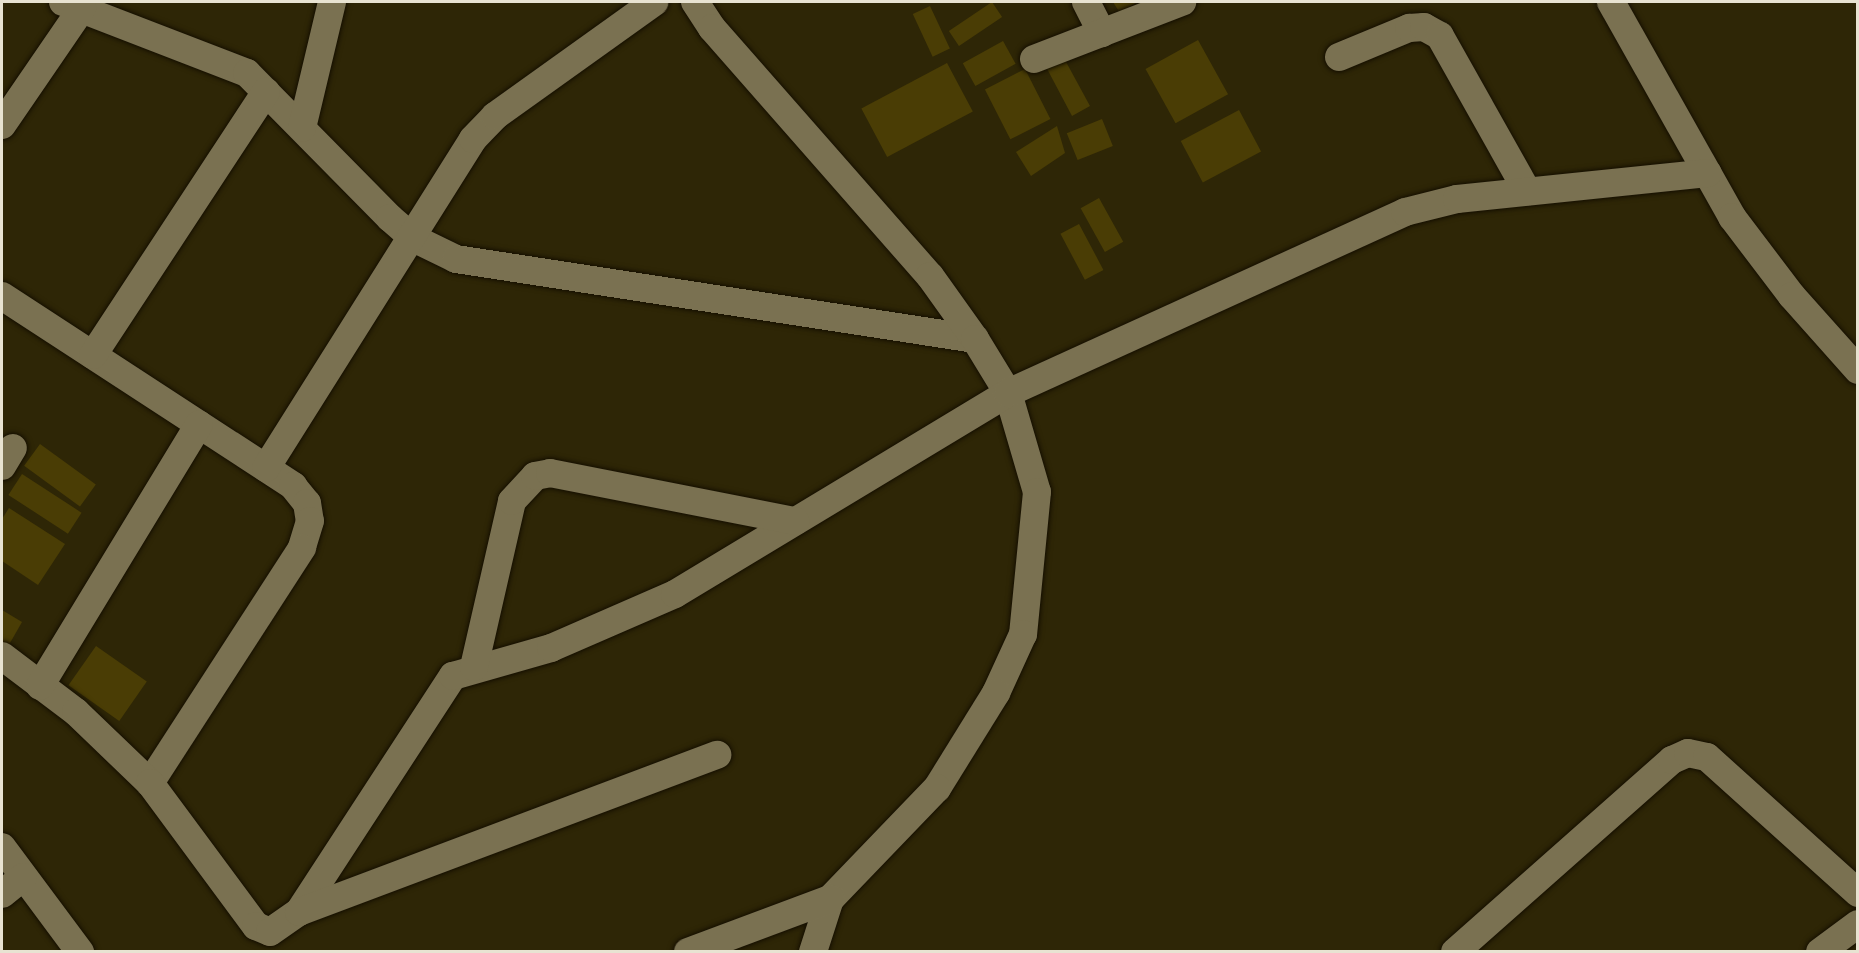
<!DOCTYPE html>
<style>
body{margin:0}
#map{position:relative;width:1859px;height:953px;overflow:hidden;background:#2e2606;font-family:Montserrat,sans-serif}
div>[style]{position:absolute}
.building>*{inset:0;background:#4a3d05;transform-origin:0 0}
.roads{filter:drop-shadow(0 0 2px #150f00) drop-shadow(0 0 2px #150f00)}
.street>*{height:28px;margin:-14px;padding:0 14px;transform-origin:14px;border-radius:14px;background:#7a7151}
span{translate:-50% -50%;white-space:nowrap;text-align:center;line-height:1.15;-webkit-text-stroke:5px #130f04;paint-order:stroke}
.frame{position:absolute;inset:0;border:3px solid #e8e3d2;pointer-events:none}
</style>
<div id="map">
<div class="building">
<div style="left:992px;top:2px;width:18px;height:52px;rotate:56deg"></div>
<div style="clip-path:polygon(1113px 2px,1137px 2px,1120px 13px)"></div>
<div style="left:930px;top:6px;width:47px;height:19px;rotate:65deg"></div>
<div style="left:1198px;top:40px;width:62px;height:60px;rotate:61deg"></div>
<div style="left:1003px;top:41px;width:26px;height:46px;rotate:61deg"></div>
<div style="clip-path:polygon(1065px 60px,1090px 106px,1072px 116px,1044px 63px)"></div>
<div style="left:947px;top:63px;width:55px;height:97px;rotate:62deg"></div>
<div style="left:1025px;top:69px;width:56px;height:45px;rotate:63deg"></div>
<div style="left:1239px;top:110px;width:47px;height:66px;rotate:62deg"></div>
<div style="left:1102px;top:119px;width:29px;height:38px;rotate:68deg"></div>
<div style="clip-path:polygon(1057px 126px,1065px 153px,1031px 176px,1016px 152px)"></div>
<div style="left:1099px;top:198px;width:50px;height:21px;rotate:61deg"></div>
<div style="left:1079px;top:224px;width:52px;height:21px;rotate:62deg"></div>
<div style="left:40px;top:444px;width:69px;height:27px;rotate:36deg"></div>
<div style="left:22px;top:474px;width:71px;height:25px;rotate:33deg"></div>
<div style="clip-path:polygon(9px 508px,65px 544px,38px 585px,2px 561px,2px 519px)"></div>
<div style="clip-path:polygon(2px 610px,22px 622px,6px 650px,2px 647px)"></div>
<div style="left:96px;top:646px;width:62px;height:48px;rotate:35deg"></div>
</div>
<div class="roads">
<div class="street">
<div style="left:63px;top:2px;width:197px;rotate:21.1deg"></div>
<div style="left:247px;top:73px;width:204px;rotate:45.4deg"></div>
<div style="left:390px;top:218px;width:30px;rotate:41deg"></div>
<div style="left:413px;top:238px;width:48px;rotate:26deg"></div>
<div style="left:456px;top:259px;width:525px;rotate:8.76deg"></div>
<div style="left:695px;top:2px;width:31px;rotate:57deg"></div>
<div style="left:712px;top:28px;width:330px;rotate:48.7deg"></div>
<div style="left:930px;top:276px;width:77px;rotate:54.5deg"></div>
<div style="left:975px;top:339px;width:63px;rotate:58.6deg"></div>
<div style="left:1008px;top:393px;width:103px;rotate:73.7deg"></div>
<div style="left:1037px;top:492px;width:143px;rotate:95.6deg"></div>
<div style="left:1023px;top:634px;width:65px;rotate:114.6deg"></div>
<div style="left:996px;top:693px;width:112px;rotate:121.8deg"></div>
<div style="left:937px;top:788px;width:154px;rotate:133.9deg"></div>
<div style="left:830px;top:899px;width:56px;rotate:107.8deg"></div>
<div style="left:1086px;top:2px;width:35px;rotate:63deg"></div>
<div style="left:1611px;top:2px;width:247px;rotate:60.6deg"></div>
<div style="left:1732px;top:217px;width:99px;rotate:52.8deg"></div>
<div style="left:1792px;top:296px;width:99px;rotate:48.3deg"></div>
<div style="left:1339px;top:57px;width:76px;rotate:-22.5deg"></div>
<div style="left:1409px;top:28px;width:15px;rotate:-4deg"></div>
<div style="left:1424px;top:27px;width:18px;rotate:29deg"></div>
<div style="left:1440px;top:36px;width:178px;rotate:60.7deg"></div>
<div style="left:1034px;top:59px;width:159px;rotate:-21.1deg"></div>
<div style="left:2px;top:125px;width:142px;rotate:-55.6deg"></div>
<div style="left:302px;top:128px;width:130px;rotate:-76.6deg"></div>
<div style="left:2px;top:296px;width:348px;rotate:33.1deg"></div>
<div style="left:293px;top:486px;width:22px;rotate:51deg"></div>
<div style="left:307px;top:503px;width:18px;rotate:81deg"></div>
<div style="left:310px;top:521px;width:28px;rotate:107deg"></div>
<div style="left:302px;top:548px;width:280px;rotate:122.9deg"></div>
<div style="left:93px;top:355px;width:315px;rotate:-56.7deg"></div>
<div style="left:2px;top:466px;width:21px;rotate:-59deg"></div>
<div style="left:266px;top:468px;width:389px;rotate:-57.8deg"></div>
<div style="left:473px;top:139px;width:32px;rotate:-46deg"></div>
<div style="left:495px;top:116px;width:196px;rotate:-35.6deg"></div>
<div style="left:2px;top:656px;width:93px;rotate:37.1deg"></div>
<div style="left:76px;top:712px;width:103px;rotate:43.8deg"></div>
<div style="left:150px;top:783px;width:178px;rotate:53.5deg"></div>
<div style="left:256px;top:926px;width:15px;rotate:23deg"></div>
<div style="left:270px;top:932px;width:35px;rotate:-35deg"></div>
<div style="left:299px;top:912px;width:282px;rotate:-56.9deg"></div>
<div style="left:453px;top:676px;width:102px;rotate:-15.9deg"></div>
<div style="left:551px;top:648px;width:135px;rotate:-23.5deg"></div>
<div style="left:675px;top:594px;width:389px;rotate:-31.1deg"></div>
<div style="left:1008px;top:393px;width:436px;rotate:-24.5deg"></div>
<div style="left:1405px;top:212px;width:54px;rotate:-14deg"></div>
<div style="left:1457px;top:199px;width:252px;rotate:-5.9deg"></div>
<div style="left:474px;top:667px;width:170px;rotate:-77.1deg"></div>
<div style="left:512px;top:501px;width:34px;rotate:-47deg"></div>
<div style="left:535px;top:476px;width:15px;rotate:-11deg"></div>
<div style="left:550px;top:473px;width:250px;rotate:11.1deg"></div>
<div style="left:40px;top:686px;width:306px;rotate:-58.7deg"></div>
<div style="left:2px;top:847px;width:131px;rotate:53.4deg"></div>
<div style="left:2px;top:894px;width:27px;rotate:-39deg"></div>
<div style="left:299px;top:912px;width:447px;rotate:-20.6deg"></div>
<div style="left:688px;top:952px;width:152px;rotate:-20.5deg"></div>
<div style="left:1455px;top:952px;width:290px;rotate:-41.5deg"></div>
<div style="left:1672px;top:760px;width:17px;rotate:-24deg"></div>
<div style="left:1688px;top:753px;width:19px;rotate:12deg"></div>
<div style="left:1707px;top:757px;width:203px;rotate:42deg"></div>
<div style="left:1820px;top:952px;width:47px;rotate:-36.4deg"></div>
</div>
</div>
<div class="frame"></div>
</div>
